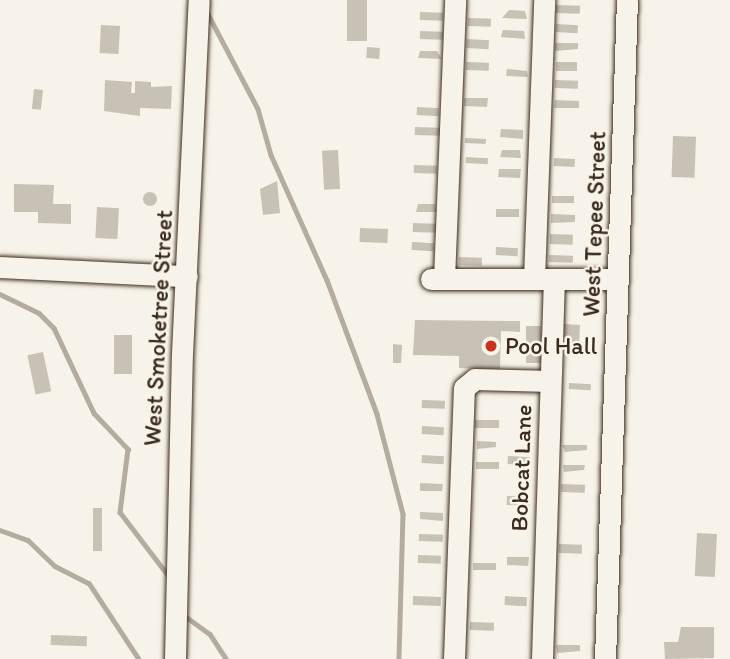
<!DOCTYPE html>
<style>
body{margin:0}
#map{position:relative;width:730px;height:659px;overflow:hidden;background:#f7f3e8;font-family:Itim,sans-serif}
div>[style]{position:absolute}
.stream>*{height:4.5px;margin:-2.25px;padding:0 2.25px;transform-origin:2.25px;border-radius:2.25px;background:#b4aca0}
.building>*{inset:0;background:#c8c1b6;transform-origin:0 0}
.round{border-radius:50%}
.roads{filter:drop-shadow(0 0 2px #3b2a1e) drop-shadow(0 0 2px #3b2a1e)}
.minor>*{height:21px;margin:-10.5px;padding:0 10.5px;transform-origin:10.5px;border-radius:10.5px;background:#f7f3e8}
.dots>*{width:19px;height:19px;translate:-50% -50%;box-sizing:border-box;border:4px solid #f7f3e8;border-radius:50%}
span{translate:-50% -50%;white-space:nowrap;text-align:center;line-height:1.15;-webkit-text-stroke:5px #f7f3e8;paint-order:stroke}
.street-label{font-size:24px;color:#3b2a1e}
.poi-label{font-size:24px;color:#3b2a1e}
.left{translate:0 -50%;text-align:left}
</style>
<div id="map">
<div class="stream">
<div style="left:208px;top:14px;width:107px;rotate:62.2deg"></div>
<div style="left:258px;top:109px;width:48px;rotate:74.2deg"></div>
<div style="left:271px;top:155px;width:137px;rotate:65.9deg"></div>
<div style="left:327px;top:280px;width:143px;rotate:69.5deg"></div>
<div style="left:377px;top:414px;width:103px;rotate:75.4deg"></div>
<div style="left:403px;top:514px;width:145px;rotate:91.6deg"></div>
<div style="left:0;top:294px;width:43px;rotate:26deg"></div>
<div style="left:39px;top:313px;width:21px;rotate:45deg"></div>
<div style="left:54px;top:328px;width:94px;rotate:64.8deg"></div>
<div style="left:94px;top:413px;width:50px;rotate:46.6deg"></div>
<div style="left:128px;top:449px;width:64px;rotate:97.2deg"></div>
<div style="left:120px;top:512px;width:79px;rotate:52.7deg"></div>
<div style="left:0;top:530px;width:30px;rotate:20deg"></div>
<div style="left:28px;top:540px;width:37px;rotate:44deg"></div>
<div style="left:55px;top:566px;width:38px;rotate:27deg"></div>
<div style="left:89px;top:583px;width:91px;rotate:56.7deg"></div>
<div style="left:185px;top:616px;width:31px;rotate:36deg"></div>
<div style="left:210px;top:634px;width:30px;rotate:57deg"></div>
</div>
<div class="building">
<div style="left:347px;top:0;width:20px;height:41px"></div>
<div style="left:556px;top:5px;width:24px;height:8px;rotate:2deg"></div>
<div style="clip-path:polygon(509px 10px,525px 11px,527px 19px,502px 18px)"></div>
<div style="left:420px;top:12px;width:23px;height:8px;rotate:2deg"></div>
<div style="left:468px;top:18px;width:23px;height:8px;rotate:2deg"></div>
<div style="left:556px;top:24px;width:22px;height:8px;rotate:3deg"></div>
<div style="left:101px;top:25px;width:19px;height:28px;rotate:3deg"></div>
<div style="clip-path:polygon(503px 30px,524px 31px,525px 39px,501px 37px)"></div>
<div style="left:420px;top:31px;width:23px;height:8px;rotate:2deg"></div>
<div style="left:467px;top:39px;width:22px;height:9px;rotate:3deg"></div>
<div style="clip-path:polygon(555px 43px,578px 43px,578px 49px,555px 51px)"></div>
<div style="left:367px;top:47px;width:13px;height:11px;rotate:4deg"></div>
<div style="clip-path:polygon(420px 51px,437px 51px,442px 59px,418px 58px)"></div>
<div style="left:466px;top:62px;width:23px;height:8px;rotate:2deg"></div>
<div style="left:556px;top:62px;width:21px;height:9px"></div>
<div style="clip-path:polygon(507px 69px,527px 71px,528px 77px,506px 76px)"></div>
<div style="clip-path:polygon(105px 80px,132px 82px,131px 93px,135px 93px,135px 81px,151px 82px,151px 87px,172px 86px,171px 109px,140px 108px,140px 116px,104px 111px)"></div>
<div style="left:555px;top:80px;width:23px;height:8px;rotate:2deg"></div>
<div style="left:34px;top:89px;width:9px;height:20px;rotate:6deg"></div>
<div style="clip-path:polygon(464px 98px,488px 98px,487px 107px,464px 106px)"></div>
<div style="clip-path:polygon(555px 100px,579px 101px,579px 108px,554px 108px)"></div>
<div style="left:417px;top:107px;width:22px;height:8px;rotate:3deg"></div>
<div style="left:415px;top:127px;width:25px;height:8px;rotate:2deg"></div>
<div style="clip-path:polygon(501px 129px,523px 130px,523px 139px,500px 137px)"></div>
<div style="left:673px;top:136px;width:23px;height:41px;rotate:2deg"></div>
<div style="left:465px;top:138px;width:21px;height:5px;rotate:3deg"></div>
<div style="left:338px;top:150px;width:39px;height:16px;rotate:87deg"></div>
<div style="clip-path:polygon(502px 150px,520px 150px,521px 158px,500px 157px)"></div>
<div style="left:466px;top:157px;width:22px;height:6px;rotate:3deg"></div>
<div style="left:554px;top:158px;width:21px;height:8px;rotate:3deg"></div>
<div style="left:414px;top:165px;width:23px;height:8px;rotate:2deg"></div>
<div style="clip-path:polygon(499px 169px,521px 169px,520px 178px,498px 177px)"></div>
<div style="clip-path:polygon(277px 181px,280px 213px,263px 215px,260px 189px)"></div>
<div style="clip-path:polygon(14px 184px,54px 185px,53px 204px,71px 204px,71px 224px,38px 223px,38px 212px,14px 212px)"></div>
<div class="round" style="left:143px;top:192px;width:14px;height:14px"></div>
<div style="left:552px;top:196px;width:22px;height:7px"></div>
<div style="clip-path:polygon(418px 204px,435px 204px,437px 212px,416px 212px)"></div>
<div style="left:97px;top:207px;width:22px;height:31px;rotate:3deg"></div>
<div style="left:496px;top:209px;width:23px;height:8px"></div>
<div style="clip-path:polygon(551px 214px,575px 215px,575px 222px,551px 223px)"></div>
<div style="left:413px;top:223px;width:23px;height:9px;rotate:2deg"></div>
<div style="left:360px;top:228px;width:28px;height:14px;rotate:2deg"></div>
<div style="left:550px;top:234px;width:23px;height:10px;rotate:2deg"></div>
<div style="left:412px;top:242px;width:22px;height:8px;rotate:3deg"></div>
<div style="left:496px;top:247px;width:22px;height:8px;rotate:3deg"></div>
<div style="left:549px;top:255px;width:24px;height:7px;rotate:2deg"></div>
<div style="left:459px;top:257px;width:23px;height:8px;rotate:2deg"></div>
<div style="clip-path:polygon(415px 320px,520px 321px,520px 332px,501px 331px,500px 370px,459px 368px,459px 356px,413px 355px)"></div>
<div style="clip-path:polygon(564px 324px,580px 325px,579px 346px,592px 347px,592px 354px,565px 353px)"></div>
<div style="left:526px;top:326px;width:15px;height:37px"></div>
<div style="left:114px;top:335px;width:18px;height:39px"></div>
<div style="clip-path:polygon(393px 344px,402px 345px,401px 363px,393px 363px)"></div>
<div style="left:43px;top:352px;width:40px;height:16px;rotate:78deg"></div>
<div style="left:569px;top:383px;width:22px;height:6px;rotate:3deg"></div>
<div style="left:422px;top:400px;width:23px;height:8px;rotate:2deg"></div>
<div style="left:475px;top:420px;width:24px;height:8px"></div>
<div style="left:422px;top:426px;width:22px;height:8px;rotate:3deg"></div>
<div style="clip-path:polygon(477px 441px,496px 442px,496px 447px,477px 449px)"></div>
<div style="clip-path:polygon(562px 445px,587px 445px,587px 450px,565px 452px)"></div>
<div style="left:422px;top:455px;width:22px;height:8px;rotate:3deg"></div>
<div style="left:508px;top:456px;width:22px;height:8px;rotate:3deg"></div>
<div style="left:476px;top:462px;width:23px;height:7px"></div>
<div style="clip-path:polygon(563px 465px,585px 465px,584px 470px,564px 472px)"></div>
<div style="clip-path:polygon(420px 483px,443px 484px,442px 491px,420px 491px)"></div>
<div style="left:561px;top:484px;width:24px;height:8px;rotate:2deg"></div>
<div style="left:507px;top:496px;width:23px;height:9px;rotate:2deg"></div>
<div style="left:93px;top:508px;width:9px;height:43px"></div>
<div style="clip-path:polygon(420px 512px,443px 513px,443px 521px,420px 519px)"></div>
<div style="left:697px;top:533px;width:20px;height:43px;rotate:3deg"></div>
<div style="left:419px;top:534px;width:24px;height:7px;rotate:2deg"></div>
<div style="left:559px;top:544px;width:23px;height:9px;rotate:2deg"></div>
<div style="left:418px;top:555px;width:23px;height:8px;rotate:2deg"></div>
<div style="clip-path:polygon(507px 557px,529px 557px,528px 566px,507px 565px)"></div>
<div style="left:473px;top:563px;width:23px;height:7px"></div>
<div style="left:413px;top:596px;width:28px;height:9px;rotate:2deg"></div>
<div style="left:505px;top:596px;width:22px;height:9px;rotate:3deg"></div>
<div style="left:470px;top:622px;width:24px;height:8px;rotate:2deg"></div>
<div style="clip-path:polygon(681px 627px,714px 627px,714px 658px,665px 659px,664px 642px,678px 642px)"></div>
<div style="left:51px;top:635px;width:36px;height:10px;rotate:2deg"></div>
<div style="clip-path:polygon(556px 645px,580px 645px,580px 651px,557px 653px)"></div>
</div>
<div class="roads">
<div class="minor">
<div style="left:0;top:267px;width:187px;rotate:2.8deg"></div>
<div style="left:431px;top:279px;width:187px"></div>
<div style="left:444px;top:279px;width:279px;rotate:-87.7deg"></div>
<div style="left:534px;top:279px;width:279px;rotate:-87.9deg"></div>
<div style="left:175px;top:659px;width:305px;rotate:-88.7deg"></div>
<div style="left:182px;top:354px;width:354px;rotate:-87.3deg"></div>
<div style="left:454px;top:659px;width:271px;rotate:-87.9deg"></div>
<div style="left:464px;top:388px;width:14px;rotate:-39deg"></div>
<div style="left:475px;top:379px;width:75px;rotate:1.5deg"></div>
<div style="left:542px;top:659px;width:380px;rotate:-88.2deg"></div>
<div style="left:605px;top:659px;width:659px;rotate:-88.09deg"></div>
</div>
</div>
<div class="dots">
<div style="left:491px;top:346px;background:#c8321e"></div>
</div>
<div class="street-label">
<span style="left:594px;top:224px;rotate:-88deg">West Tepee Street</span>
<span style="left:158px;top:328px;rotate:-87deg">West Smoketree Street</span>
<span style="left:521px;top:468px;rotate:-88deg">Bobcat Lane</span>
</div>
<div class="poi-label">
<span class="left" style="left:505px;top:346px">Pool Hall</span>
</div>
</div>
